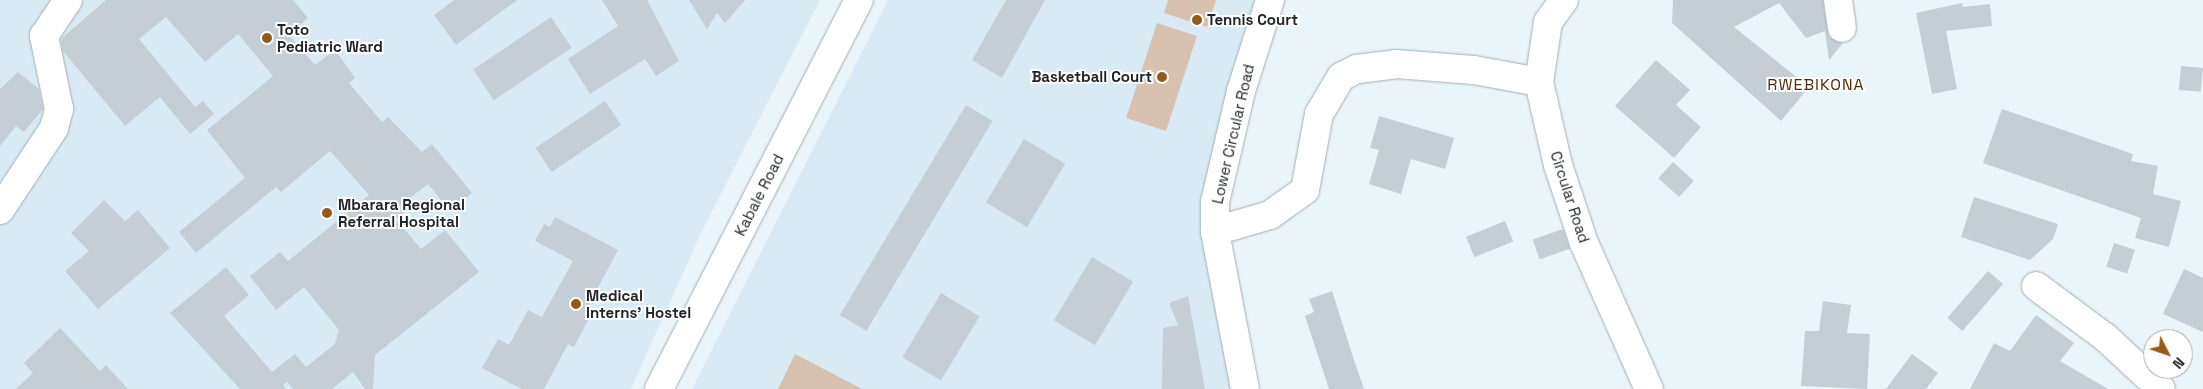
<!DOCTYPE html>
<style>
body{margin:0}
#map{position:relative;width:2203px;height:389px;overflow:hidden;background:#eaf5fa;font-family:"Space Grotesk",sans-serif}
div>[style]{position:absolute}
.built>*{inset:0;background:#d8ebf5}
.green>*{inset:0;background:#d8c1ae;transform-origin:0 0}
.building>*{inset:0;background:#c4ced4;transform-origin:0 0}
.roads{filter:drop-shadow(0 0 1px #a3aeb3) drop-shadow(0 0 1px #a3aeb3)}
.street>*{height:28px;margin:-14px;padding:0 14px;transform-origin:14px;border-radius:14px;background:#fff}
.primary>*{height:28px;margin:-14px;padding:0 14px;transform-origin:14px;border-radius:14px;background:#fff}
.dots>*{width:14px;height:14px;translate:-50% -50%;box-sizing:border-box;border:2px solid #fff;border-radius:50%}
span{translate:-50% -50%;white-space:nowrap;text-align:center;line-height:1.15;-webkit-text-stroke:4px #fff;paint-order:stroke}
.poi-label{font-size:15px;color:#212527;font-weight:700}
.left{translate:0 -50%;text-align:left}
.right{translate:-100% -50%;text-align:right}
.street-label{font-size:15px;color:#212527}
.neighbourhood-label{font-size:16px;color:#4c2e12;letter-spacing:1px}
.north{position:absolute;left:2143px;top:329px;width:50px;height:50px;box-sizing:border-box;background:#fff;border:1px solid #a6a8a9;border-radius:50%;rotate:131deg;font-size:14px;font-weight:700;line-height:20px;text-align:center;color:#212527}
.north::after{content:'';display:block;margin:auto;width:18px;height:22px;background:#95591a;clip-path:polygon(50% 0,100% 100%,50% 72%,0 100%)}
</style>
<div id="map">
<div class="built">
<div style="clip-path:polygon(0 0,820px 0,701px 233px,631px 389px,0 389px)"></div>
<div style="clip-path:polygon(888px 0,1261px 0,1211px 162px,1207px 268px,1235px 389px,692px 389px)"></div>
</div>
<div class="green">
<div style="clip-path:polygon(1168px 0,1216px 0,1207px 27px,1164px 13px)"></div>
<div style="left:1157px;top:23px;width:42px;height:100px;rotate:18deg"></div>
<div style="clip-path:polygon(795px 354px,862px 389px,778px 389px)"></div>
</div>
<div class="building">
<div style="clip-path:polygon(106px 0,293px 0,308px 18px,289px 35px,315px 65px,335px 50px,355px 78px,349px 83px,382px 122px,388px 117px,422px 152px,432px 144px,472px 193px,450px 211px,428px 184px,400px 206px,405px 212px,396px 219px,421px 249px,445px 230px,479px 272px,375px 355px,373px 389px,365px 389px,353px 372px,332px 389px,293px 389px,287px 382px,283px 385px,286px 389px,240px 389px,170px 313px,226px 267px,249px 295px,224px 316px,272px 372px,295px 354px,306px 367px,335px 344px,339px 330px,304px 287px,276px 310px,250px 276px,280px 252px,288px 261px,369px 195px,330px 151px,281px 192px,276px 187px,196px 253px,179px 232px,245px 178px,207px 130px,273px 76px,238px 34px,205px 62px,166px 17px,139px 39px,195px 107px,203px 101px,214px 114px,190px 134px,160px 97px,125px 126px,63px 51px,61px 39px)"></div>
<div style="clip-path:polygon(454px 0,517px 0,456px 45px,434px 15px)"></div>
<div style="clip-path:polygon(602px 0,647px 0,679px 61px,656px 76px,645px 59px,590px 94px,568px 59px,618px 26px)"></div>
<div style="clip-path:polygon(689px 0,745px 0,725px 23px,717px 13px,707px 29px)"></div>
<div style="clip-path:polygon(1006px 0,1045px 0,1002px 78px,972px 60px)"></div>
<div style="clip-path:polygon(1673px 0,1823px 0,1829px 37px,1843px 43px,1829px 60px,1825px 31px,1806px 38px,1779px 3px,1734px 27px,1809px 87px,1781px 121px,1672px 23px)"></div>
<div style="clip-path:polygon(1962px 3px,1963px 7px,1990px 4px,1992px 26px,1946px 31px,1957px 89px,1932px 94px,1916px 13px)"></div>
<div style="left:551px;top:17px;width:37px;height:94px;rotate:56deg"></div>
<div style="clip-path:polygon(1656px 60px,1690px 90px,1676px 105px,1701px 127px,1674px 158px,1615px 106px)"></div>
<div style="left:2181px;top:66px;width:22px;height:24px;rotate:5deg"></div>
<div style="clip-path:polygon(18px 72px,39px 89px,43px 109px,24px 132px,16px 126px,0 146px,0 89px)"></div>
<div style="left:605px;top:101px;width:29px;height:84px;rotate:56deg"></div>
<div style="left:966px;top:105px;width:31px;height:245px;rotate:31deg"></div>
<div style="clip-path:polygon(2002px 109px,2133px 154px,2131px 161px,2158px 166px,2153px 194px,2181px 201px,2169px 247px,2135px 238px,2141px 218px,1983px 163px)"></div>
<div style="clip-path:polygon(1379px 116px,1454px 138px,1445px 169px,1411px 159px,1401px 194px,1369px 184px,1379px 150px,1370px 148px)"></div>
<div style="left:1024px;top:139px;width:48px;height:74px;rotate:31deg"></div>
<div style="left:1673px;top:162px;width:28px;height:22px;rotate:42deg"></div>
<div style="clip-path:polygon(1974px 197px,2058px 224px,2053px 239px,2030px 260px,1961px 237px)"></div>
<div style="clip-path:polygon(104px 200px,125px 221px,138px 210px,170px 248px,98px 309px,65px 271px,89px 251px,71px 233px)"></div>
<div style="clip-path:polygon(555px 217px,618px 250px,587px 308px,593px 311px,574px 347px,568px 344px,544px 389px,522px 389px,482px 368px,498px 339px,509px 345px,528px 310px,542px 317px,573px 261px,535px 241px,544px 224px,550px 227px)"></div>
<div style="left:1505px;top:221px;width:22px;height:42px;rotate:68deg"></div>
<div style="left:1563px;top:229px;width:21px;height:32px;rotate:71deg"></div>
<div style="left:2114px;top:243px;width:22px;height:25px;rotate:18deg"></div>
<div style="left:1092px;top:257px;width:48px;height:74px;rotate:31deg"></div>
<div style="clip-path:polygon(2184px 269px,2203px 278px,2203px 332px,2163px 314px)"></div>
<div style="left:1988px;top:271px;width:20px;height:62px;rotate:41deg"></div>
<div style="clip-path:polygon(1332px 291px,1354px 360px,1364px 389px,1329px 389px,1305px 316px,1314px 312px,1309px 299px)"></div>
<div style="left:941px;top:293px;width:45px;height:75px;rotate:31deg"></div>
<div style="clip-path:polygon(1188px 296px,1205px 389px,1162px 389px,1163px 328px,1178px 325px,1169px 303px)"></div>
<div style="clip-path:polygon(1823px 301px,1851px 305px,1847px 333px,1870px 334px,1867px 389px,1801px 386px,1805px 331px,1819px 331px)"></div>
<div style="clip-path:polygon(2036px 315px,2074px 343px,2060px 361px,2108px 389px,1970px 389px,1994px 343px,2010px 351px)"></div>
<div style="clip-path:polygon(60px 328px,100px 371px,106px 365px,128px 389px,16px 389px,33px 373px,24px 363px)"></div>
<div style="clip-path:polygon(1912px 354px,1938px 373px,1926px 389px,1886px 389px)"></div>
</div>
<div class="roads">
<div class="street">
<div style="left:1564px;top:0;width:27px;rotate:126deg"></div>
<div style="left:1548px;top:22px;width:61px;rotate:98.5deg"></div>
<div style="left:1539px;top:82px;width:85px;rotate:77.1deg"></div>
<div style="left:1558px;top:165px;width:82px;rotate:71.6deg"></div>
<div style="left:1584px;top:243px;width:160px;rotate:66deg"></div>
<div style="left:1838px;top:0;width:28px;rotate:82deg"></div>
<div style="left:0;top:210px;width:98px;rotate:-56.6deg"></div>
<div style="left:54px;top:128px;width:20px;rotate:-75deg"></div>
<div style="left:59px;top:109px;width:75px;rotate:-101.6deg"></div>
<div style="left:44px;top:36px;width:43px;rotate:-56.3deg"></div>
<div style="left:1215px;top:231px;width:57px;rotate:-16.2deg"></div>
<div style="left:1270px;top:215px;width:43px;rotate:-35.5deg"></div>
<div style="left:1305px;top:190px;width:77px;rotate:-79.6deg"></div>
<div style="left:1319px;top:114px;width:43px;rotate:-59.3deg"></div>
<div style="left:1341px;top:77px;width:18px;rotate:-27deg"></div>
<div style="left:1357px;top:69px;width:39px;rotate:-7deg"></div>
<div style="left:1396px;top:64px;width:78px;rotate:4.4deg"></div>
<div style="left:1474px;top:70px;width:66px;rotate:10.5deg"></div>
<div style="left:2036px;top:286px;width:86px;rotate:36.5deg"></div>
<div style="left:2105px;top:337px;width:76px;rotate:42.9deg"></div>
<div style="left:1245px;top:389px;width:161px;rotate:-100.8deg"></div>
<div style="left:1215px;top:231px;width:29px;rotate:-90deg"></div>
<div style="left:1215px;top:202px;width:114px;rotate:-76.8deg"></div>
<div style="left:1241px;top:91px;width:96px;rotate:-72.3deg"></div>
</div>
<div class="primary">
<div style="left:659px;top:389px;width:437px;rotate:-62.8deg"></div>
</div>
</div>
<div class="dots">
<div style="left:1197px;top:20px;background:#95591a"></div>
<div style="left:267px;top:38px;background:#95591a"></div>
<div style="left:1162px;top:77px;background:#95591a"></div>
<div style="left:327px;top:213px;background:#95591a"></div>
<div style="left:576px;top:304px;background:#95591a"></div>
</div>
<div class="poi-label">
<span class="left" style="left:1207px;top:20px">Tennis Court</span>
<span class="left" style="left:277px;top:38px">Toto<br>Pediatric Ward</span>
<span class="right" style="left:1152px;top:77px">Basketball Court</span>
<span class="left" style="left:338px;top:213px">Mbarara Regional<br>Referral Hospital</span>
<span class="left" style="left:586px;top:304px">Medical<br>Interns' Hostel</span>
</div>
<div class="street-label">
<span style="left:1233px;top:134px;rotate:-77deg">Lower Circular Road</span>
<span style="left:759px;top:195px;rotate:-63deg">Kabale Road</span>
<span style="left:1570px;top:197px;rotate:72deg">Circular Road</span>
</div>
<div class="neighbourhood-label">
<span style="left:1816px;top:85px">RWEBIKONA</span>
</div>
<div class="north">N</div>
</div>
